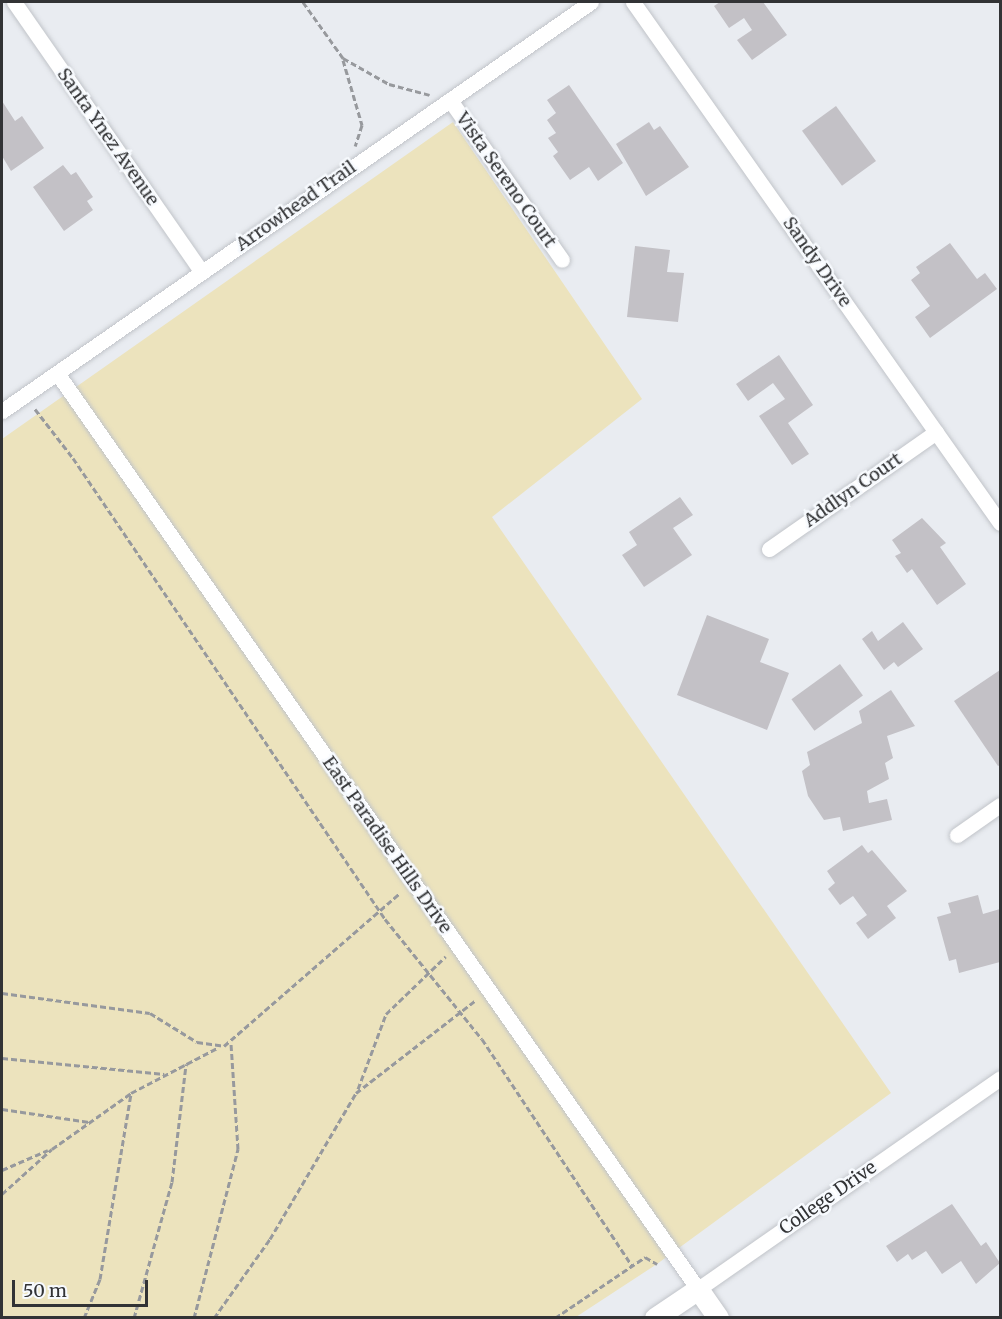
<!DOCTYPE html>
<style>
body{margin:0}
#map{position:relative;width:1002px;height:1319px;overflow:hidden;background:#e9ecf1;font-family:Merriweather,serif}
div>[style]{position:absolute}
.sand>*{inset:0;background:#ece3bd}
.building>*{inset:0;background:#c3c1c6;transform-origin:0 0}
.path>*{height:3px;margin-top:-1.5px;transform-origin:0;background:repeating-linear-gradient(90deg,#97999d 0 6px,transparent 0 9px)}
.roads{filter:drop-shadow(0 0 2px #c1c4c9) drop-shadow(0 0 2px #c1c4c9)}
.street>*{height:15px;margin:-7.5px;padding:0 7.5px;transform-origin:7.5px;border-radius:7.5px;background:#fff}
.secondary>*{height:21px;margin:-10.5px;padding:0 10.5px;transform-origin:10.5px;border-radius:10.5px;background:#fff}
span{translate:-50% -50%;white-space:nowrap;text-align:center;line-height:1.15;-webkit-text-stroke:5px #f7fafe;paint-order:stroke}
.street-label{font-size:18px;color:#323335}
.frame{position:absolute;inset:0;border:3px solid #323335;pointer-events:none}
.scale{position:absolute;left:12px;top:1280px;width:136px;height:27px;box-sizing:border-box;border:3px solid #323335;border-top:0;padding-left:8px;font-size:18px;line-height:21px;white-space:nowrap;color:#323335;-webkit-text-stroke:4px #f7fafe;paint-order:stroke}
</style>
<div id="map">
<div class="sand">
<div style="clip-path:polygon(453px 122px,642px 399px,492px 517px,891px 1093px,657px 1264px,576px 1317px,2px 1317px,2px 439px)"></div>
</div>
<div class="building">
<div style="clip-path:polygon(720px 2px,763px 2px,787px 35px,752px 60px,737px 40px,752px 30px,744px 18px,729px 28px,714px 6px)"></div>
<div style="clip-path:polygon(569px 85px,623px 163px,598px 181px,589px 167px,570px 180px,553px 156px,558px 152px,548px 138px,556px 133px,547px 120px,556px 113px,547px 100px)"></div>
<div style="clip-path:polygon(2px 101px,15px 121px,22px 116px,44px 148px,11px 171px,2px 156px)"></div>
<div style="left:836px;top:106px;width:68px;height:42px;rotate:54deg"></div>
<div style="clip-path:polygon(649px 122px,654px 130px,660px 126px,689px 167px,646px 196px,616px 144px)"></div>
<div style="clip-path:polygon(63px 165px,71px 175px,76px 172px,93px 197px,87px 201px,93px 210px,64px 231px,33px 187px)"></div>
<div style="clip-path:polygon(950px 243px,977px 279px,985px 273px,997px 289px,930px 338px,915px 317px,930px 306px,911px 280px,920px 273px,916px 267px)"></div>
<div style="clip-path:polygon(635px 246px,670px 250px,667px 272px,684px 273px,678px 322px,627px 317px)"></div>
<div style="clip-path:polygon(779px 355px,813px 405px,788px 423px,809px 454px,792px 465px,759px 416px,785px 399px,773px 383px,748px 401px,736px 384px)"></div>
<div style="clip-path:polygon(680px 497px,693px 515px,673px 528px,692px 555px,644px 587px,622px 555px,637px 545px,629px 532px)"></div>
<div style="clip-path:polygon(922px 518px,946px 543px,940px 547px,966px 584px,937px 605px,912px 569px,907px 573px,895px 556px,901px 553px,892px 540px)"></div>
<div style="clip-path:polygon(707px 615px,769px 639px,760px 662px,789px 673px,767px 730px,677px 695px)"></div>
<div style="clip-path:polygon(903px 622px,923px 649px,898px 667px,894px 662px,884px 670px,862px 639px,872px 631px,878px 641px)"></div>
<div style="left:840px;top:664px;width:39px;height:60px;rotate:54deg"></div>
<div style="clip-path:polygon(1000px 670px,1000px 765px,998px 766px,954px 701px)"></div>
<div style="clip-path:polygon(891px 690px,915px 726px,887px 736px,893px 758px,885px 763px,889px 779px,867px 791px,869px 803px,887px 799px,892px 820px,843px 831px,840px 817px,824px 820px,808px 796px,802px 771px,810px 765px,807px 752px,862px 723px,859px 711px)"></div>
<div style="clip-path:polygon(862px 845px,868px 853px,872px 850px,907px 891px,887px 906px,896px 918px,868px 939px,856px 923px,867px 915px,853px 896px,840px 905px,828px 889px,835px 883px,827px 871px)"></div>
<div style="clip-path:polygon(978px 895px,983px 914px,1000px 909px,1000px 962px,959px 973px,956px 959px,949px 961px,937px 917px,951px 913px,948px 903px)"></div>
<div style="clip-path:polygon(952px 1204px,981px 1246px,986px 1242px,1000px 1263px,976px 1284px,961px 1261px,942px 1274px,926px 1251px,912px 1260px,908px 1254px,897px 1262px,886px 1246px)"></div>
</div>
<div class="path">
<div style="left:303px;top:2px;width:69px;rotate:54.5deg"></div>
<div style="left:343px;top:58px;width:53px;rotate:29.5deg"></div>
<div style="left:389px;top:84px;width:42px;rotate:15deg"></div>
<div style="left:343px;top:60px;width:68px;rotate:73.7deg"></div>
<div style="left:362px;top:125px;width:22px;rotate:108deg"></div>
<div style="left:35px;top:409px;width:62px;rotate:52.2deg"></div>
<div style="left:73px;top:458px;width:557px;rotate:55.91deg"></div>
<div style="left:385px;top:919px;width:154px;rotate:51.1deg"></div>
<div style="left:482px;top:1039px;width:272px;rotate:56.5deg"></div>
<div style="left:2px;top:993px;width:149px;rotate:7.7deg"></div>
<div style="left:150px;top:1013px;width:55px;rotate:31.7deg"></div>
<div style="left:197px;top:1042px;width:27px;rotate:8deg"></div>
<div style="left:224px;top:1046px;width:233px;rotate:-41deg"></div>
<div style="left:2px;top:1058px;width:163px;rotate:5.6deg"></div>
<div style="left:358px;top:1089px;width:80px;rotate:-69.5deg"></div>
<div style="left:386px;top:1014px;width:83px;rotate:-44deg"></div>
<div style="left:2px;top:1109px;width:88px;rotate:8.5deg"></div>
<div style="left:2px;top:1170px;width:50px;rotate:-23.5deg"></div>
<div style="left:2px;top:1194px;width:67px;rotate:-42deg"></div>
<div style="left:52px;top:1149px;width:97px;rotate:-35.3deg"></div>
<div style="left:131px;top:1093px;width:97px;rotate:-27.6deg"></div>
<div style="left:84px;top:1318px;width:42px;rotate:-67.7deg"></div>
<div style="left:100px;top:1279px;width:189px;rotate:-80.5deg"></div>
<div style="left:134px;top:1318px;width:141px;rotate:-74.4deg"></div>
<div style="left:172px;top:1182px;width:119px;rotate:-83.2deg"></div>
<div style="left:194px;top:1318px;width:175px;rotate:-75.4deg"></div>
<div style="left:238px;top:1149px;width:106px;rotate:-93.8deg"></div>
<div style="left:214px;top:1318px;width:97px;rotate:-54.7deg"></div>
<div style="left:270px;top:1239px;width:169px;rotate:-59.5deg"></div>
<div style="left:356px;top:1093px;width:152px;rotate:-37.8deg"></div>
<div style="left:555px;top:1318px;width:109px;rotate:-34.1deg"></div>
<div style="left:645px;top:1257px;width:14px;rotate:30deg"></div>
</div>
<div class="roads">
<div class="street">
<div style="left:14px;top:2px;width:329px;rotate:55.2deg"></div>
<div style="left:633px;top:2px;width:637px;rotate:54.84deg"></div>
<div style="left:450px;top:100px;width:195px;rotate:55deg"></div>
<div style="left:57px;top:373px;width:1118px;rotate:55.02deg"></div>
<div style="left:698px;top:1289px;width:368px;rotate:-34.9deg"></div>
<div style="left:2px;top:411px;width:717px;rotate:-34.78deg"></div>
<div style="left:769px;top:549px;width:204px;rotate:-35deg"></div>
<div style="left:957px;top:835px;width:52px;rotate:-34.9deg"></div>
</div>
<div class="secondary">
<div style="left:655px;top:1318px;width:52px;rotate:-34deg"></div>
<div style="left:698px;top:1289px;width:35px;rotate:55deg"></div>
</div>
</div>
<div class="street-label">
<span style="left:108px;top:137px;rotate:55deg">Santa Ynez Avenue</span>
<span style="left:506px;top:180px;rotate:55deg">Vista Sereno Court</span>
<span style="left:296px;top:206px;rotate:-35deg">Arrowhead Trail</span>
<span style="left:817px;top:262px;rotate:55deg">Sandy Drive</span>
<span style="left:853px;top:490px;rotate:-35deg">Addlyn Court</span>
<span style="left:387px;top:845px;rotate:55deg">East Paradise Hills Drive</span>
<span style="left:828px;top:1198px;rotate:-35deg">College Drive</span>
</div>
<div class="frame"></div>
<div class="scale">50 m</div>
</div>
